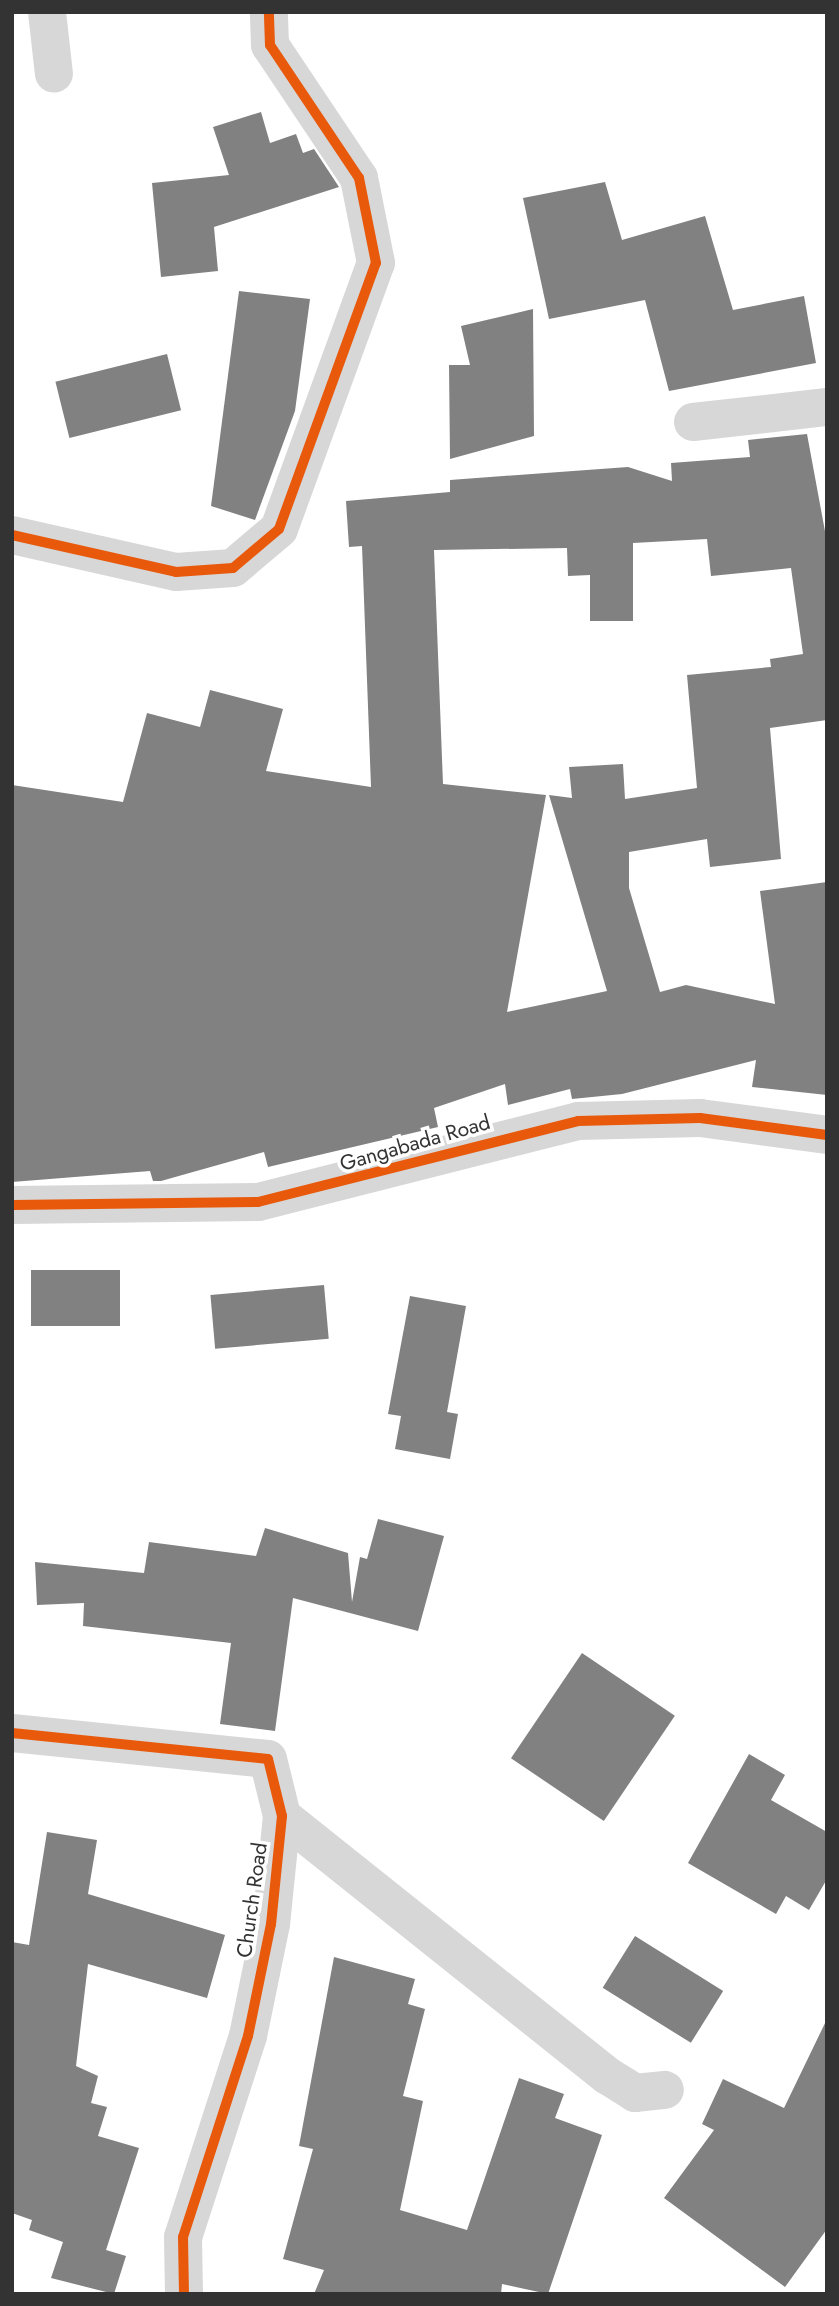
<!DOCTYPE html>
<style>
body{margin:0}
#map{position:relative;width:839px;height:2306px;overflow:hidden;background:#fff;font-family:Jost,sans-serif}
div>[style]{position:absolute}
.building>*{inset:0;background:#818181;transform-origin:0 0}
.minor>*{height:38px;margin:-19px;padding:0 19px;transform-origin:19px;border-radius:19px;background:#d7d7d7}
.cycleway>*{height:10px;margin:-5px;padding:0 5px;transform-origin:5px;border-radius:5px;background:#e8590c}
span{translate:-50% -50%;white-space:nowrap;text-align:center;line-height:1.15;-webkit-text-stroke:7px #fff;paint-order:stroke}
.street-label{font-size:21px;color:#333}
.frame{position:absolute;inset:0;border:14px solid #333;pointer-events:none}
</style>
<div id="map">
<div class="building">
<div style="clip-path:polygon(261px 112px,270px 143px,296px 134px,303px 153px,314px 149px,339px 187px,214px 227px,218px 271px,161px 277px,152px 183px,229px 175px,213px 127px)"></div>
<div style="clip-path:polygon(605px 182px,622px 240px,705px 216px,733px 310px,804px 296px,816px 363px,669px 391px,645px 300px,549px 319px,523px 198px)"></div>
<div style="clip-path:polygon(239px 291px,310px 299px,295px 411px,255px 520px,211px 506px)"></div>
<div style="clip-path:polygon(533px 309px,534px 436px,450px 459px,449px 365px,470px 365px,461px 326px)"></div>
<div style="left:167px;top:354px;width:58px;height:115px;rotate:76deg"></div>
<div style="clip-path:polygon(evenodd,807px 434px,827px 542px,827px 720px,770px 728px,781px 859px,710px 867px,707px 839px,629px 852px,629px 888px,660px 992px,686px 985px,775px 1004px,760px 891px,827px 882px,827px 1095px,752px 1087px,756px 1060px,622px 1094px,572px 1099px,570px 1089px,508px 1105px,505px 1084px,434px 1108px,438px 1127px,268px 1167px,264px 1152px,161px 1181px,153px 1181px,150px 1171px,12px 1182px,12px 785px,123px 802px,147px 713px,200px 727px,210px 690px,283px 709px,266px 771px,371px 787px,362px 546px,349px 547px,346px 501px,450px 492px,450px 480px,628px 467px,672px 481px,671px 463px,750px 457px,748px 440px,807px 434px,707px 539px,711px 576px,791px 568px,803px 654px,770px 659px,771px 667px,687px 675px,697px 788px,625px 799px,623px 764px,569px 767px,572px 798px,549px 795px,607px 991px,507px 1012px,546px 795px,443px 784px,434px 550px,567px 548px,568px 576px,590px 575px,590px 621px,633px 621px,633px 543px,707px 539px)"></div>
<div style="left:31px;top:1270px;width:89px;height:56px"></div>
<div style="left:324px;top:1285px;width:54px;height:114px;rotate:85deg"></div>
<div style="clip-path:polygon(410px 1296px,466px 1306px,447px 1412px,458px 1414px,450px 1459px,395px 1449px,401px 1416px,388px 1414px)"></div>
<div style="clip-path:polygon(378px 1519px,444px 1536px,418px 1631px,293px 1598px,275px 1731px,220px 1724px,231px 1643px,83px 1626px,84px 1603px,37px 1605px,35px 1562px,144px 1573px,149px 1542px,256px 1556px,265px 1528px,348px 1553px,352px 1602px,360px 1557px,367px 1559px)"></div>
<div style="left:582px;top:1653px;width:112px;height:127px;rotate:34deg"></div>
<div style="clip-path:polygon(749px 1754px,785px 1775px,771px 1800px,827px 1832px,827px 1879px,809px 1910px,786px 1896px,776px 1914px,688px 1863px)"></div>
<div style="clip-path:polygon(47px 1832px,97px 1840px,88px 1894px,225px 1935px,207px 1998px,88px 1964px,76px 2066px,98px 2076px,91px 2103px,107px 2107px,98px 2136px,139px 2148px,106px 2250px,126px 2256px,114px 2294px,51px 2278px,63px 2242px,29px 2230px,32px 2220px,12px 2213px,12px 1942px,29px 1945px)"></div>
<div style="left:635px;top:1936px;width:104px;height:61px;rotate:32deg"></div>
<div style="clip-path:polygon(334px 1957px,415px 1979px,408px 2004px,425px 2009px,403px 2096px,423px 2101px,400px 2210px,467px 2230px,519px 2078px,564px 2094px,555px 2118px,602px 2135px,548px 2294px,502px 2284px,501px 2294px,314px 2294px,324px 2270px,283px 2259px,313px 2149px,299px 2146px)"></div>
<div style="clip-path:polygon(827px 2019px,827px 2229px,785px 2287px,664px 2198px,714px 2130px,702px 2124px,723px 2079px,784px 2108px)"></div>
</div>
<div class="minor">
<div style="left:47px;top:12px;width:62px;rotate:83.6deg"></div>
<div style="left:693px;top:422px;width:135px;rotate:-6.4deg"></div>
<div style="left:12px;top:535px;width:168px;rotate:12.7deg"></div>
<div style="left:176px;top:572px;width:57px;rotate:-4deg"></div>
<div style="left:233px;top:568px;width:60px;rotate:-40.3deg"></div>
<div style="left:279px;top:529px;width:283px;rotate:-70deg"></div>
<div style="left:376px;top:263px;width:87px;rotate:-101.3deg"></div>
<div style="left:359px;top:178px;width:160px;rotate:-123.8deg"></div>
<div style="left:270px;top:45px;width:33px;rotate:-92deg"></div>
<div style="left:12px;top:1205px;width:246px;rotate:-0.7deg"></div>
<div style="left:258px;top:1202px;width:330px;rotate:-14.2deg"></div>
<div style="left:578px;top:1121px;width:122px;rotate:-1.4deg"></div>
<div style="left:700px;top:1118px;width:128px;rotate:7.6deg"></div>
<div style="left:12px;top:1733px;width:257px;rotate:5.8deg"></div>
<div style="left:268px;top:1759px;width:59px;rotate:76.2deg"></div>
<div style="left:282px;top:1816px;width:109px;rotate:95.8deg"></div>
<div style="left:271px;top:1924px;width:114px;rotate:101.6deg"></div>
<div style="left:248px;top:2036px;width:211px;rotate:107.9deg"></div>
<div style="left:183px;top:2237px;width:57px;rotate:89deg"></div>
<div style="left:282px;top:1816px;width:417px;rotate:38.6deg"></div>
<div style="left:608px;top:2076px;width:32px;rotate:32deg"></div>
<div style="left:635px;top:2093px;width:30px;rotate:-6deg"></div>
</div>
<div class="cycleway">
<div style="left:12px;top:535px;width:168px;rotate:12.7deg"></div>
<div style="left:176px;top:572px;width:57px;rotate:-4deg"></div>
<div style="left:233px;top:568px;width:60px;rotate:-40.3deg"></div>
<div style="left:279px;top:529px;width:283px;rotate:-70deg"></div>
<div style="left:376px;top:263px;width:87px;rotate:-101.3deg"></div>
<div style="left:359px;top:178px;width:160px;rotate:-123.8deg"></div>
<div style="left:270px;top:45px;width:33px;rotate:-92deg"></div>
<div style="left:12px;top:1205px;width:246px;rotate:-0.7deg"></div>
<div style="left:258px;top:1202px;width:330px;rotate:-14.2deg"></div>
<div style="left:578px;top:1121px;width:122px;rotate:-1.4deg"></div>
<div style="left:700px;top:1118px;width:128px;rotate:7.6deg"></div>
<div style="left:12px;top:1733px;width:257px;rotate:5.8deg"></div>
<div style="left:268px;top:1759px;width:59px;rotate:76.2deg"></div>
<div style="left:282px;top:1816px;width:109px;rotate:95.8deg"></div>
<div style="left:271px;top:1924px;width:114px;rotate:101.6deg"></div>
<div style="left:248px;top:2036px;width:211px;rotate:107.9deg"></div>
<div style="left:183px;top:2237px;width:57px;rotate:89deg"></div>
</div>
<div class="street-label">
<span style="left:415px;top:1143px;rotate:-16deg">Gangabada Road</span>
<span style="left:252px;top:1900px;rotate:-82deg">Church Road</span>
</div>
<div class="frame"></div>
</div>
